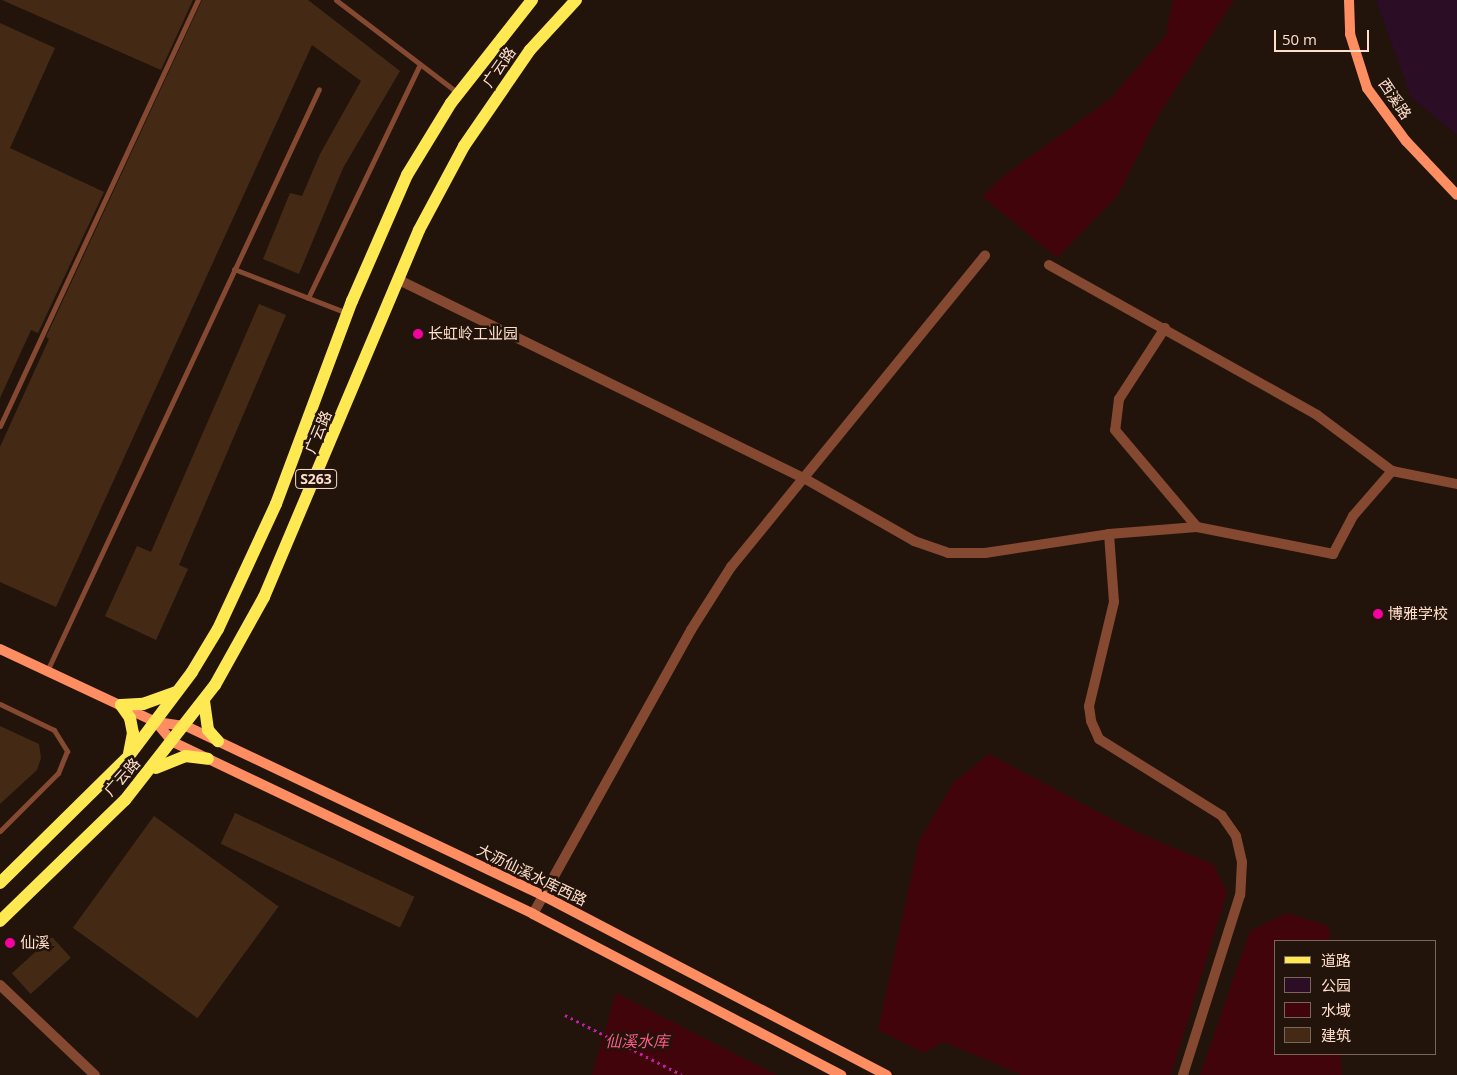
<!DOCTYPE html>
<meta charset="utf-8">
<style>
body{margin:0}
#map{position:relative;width:1457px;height:1075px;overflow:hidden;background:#22140b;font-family:"Open Sans","Noto Sans SC",sans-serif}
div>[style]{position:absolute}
.green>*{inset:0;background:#2c0d26}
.water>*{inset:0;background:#41040b}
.building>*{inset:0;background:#442a15;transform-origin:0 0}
.path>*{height:2.5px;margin-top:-1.25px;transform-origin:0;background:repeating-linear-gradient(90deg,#bd21a0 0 2.5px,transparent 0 6.5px)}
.lane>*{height:5px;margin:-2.5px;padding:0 2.5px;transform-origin:2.5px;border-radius:2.5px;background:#854931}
.street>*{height:10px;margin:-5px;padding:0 5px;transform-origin:5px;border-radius:5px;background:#854931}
.secondary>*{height:10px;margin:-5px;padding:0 5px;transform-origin:5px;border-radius:5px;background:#ff8d62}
.primary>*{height:12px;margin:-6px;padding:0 6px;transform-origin:6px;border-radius:6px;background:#ffe952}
.dots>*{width:14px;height:14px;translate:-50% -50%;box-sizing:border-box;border:2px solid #22140b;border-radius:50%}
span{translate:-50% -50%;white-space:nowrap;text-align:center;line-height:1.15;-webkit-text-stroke:5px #22140b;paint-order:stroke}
.shield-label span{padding:1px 4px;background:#22140b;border:1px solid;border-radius:4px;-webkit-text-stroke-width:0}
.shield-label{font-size:14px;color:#ffdecb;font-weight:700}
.street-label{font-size:15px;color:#ffdecb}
.poi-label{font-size:15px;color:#ffdecb}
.left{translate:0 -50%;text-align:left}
.water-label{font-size:16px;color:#ff5989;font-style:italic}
.legend{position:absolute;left:1274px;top:940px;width:162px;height:115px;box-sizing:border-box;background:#22140b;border:1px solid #7a6558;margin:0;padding:6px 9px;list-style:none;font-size:15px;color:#ffdecb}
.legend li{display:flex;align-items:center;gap:10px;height:25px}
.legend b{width:25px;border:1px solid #7a6558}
.scale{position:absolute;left:1274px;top:30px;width:95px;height:22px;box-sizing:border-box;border:2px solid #ffdecb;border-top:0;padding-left:6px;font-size:15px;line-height:18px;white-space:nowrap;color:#ffdecb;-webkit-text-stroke:4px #22140b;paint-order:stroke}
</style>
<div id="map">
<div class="green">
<div style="clip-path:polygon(1376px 0,1457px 0,1457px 135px,1411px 97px)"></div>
</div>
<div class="water">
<div style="clip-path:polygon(1173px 0,1234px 0,1158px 116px,1118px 195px,1057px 258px,982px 196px,1006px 174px,1109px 100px,1166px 35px)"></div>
<div style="clip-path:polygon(989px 754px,1134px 831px,1213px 864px,1227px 892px,1171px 1075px,1022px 1075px,944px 1042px,924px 1053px,878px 1030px,919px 841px,953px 783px)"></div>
<div style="clip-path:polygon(1287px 913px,1329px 926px,1330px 941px,1276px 941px,1276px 1054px,1340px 1054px,1342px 1075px,1200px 1075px,1250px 931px)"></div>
<div style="clip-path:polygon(616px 993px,777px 1075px,592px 1075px)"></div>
</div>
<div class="building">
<div style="clip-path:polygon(2px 0,193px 0,161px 70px)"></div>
<div style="clip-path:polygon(202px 0,308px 0,400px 71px,343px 168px,299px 274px,263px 259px,290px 193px,302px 196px,320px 154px,361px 81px,312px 45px,56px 607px,0 582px,0 447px,49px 339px,46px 337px)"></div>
<div style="clip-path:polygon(0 23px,55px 48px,10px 148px,104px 192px,38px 333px,31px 330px,0 398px)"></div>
<div style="clip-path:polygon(259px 304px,286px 315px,179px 565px,188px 569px,156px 640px,105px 616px,137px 546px,151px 552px)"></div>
<div style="clip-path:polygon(0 726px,39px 744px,41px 758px,37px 770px,0 804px)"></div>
<div style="left:235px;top:813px;width:198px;height:34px;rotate:25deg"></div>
<div style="left:154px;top:816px;width:154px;height:138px;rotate:36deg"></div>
<div style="left:52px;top:937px;width:28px;height:54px;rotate:48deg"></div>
</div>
<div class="path">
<div style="left:565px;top:1015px;width:131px;rotate:27.1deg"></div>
</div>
<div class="lane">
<div style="left:336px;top:0;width:153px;rotate:37.3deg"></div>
<div style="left:234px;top:269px;width:121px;rotate:21.3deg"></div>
<div style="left:308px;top:298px;width:259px;rotate:-64.4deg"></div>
<div style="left:0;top:426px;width:470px;rotate:-65.1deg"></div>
<div style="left:47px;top:671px;width:642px;rotate:-64.95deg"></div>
<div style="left:0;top:704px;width:60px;rotate:25.7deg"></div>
<div style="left:54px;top:730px;width:25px;rotate:58deg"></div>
<div style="left:67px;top:751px;width:24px;rotate:112deg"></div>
<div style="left:58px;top:773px;width:82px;rotate:135deg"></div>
</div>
<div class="street">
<div style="left:1049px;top:265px;width:307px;rotate:29.2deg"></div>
<div style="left:1317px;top:415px;width:94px;rotate:36.7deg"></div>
<div style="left:1392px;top:471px;width:66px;rotate:11.3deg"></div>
<div style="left:399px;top:280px;width:449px;rotate:26.1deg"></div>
<div style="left:802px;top:477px;width:129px;rotate:29.7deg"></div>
<div style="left:914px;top:541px;width:36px;rotate:19deg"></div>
<div style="left:948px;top:553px;width:37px"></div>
<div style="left:985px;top:553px;width:125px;rotate:-8.7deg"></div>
<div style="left:1109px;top:534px;width:88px;rotate:-4.5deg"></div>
<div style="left:1197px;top:527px;width:139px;rotate:11.2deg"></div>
<div style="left:1333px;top:554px;width:43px;rotate:-62.2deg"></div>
<div style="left:1353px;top:516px;width:60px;rotate:-49.1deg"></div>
<div style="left:1165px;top:328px;width:85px;rotate:122.9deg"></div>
<div style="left:1119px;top:399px;width:31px;rotate:97deg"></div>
<div style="left:1115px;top:430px;width:127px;rotate:49.8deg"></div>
<div style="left:1109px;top:534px;width:68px;rotate:85.8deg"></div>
<div style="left:1114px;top:602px;width:107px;rotate:103.5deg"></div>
<div style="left:1089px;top:706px;width:15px;rotate:82deg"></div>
<div style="left:1091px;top:721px;width:20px;rotate:66deg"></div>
<div style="left:1099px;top:739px;width:145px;rotate:32deg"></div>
<div style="left:1222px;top:816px;width:24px;rotate:55deg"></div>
<div style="left:1236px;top:836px;width:27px;rotate:77deg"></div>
<div style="left:1242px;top:862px;width:33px;rotate:93deg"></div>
<div style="left:1240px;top:895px;width:189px;rotate:107.6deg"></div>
<div style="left:533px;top:914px;width:325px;rotate:-60.9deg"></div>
<div style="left:691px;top:630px;width:75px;rotate:-57.6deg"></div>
<div style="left:731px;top:567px;width:402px;rotate:-50.8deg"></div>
<div style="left:0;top:985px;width:131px;rotate:43.5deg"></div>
</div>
<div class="secondary">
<div style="left:1349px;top:0;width:34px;rotate:88deg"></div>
<div style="left:1350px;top:34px;width:57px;rotate:72.5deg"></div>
<div style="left:1367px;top:88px;width:66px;rotate:53.7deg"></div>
<div style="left:1406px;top:141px;width:74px;rotate:46.6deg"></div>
<div style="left:0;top:649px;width:172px;rotate:25.1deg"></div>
<div style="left:156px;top:722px;width:26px;rotate:50deg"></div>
<div style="left:173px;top:742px;width:399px;rotate:25.5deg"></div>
<div style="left:533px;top:914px;width:348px;rotate:27.6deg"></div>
<div style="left:156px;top:722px;width:30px;rotate:8deg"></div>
<div style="left:186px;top:726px;width:394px;rotate:25.4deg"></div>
<div style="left:542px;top:895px;width:389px;rotate:27.6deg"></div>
</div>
<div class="primary">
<div style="left:204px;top:701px;width:29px;rotate:82deg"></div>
<div style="left:208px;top:730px;width:15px;rotate:48deg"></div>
<div style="left:121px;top:705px;width:22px;rotate:-3deg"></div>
<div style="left:143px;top:704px;width:35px;rotate:-20deg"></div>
<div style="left:121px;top:705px;width:16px;rotate:55deg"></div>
<div style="left:130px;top:718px;width:15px;rotate:79deg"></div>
<div style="left:133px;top:733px;width:21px;rotate:101deg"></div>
<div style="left:156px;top:768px;width:31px;rotate:-22deg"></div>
<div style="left:185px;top:756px;width:23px;rotate:7deg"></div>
<div style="left:0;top:883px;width:181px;rotate:-44.6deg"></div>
<div style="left:129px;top:756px;width:105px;rotate:-53.1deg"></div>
<div style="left:192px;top:672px;width:50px;rotate:-58.8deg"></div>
<div style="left:218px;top:629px;width:138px;rotate:-65.1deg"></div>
<div style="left:276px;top:504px;width:217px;rotate:-69.5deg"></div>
<div style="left:352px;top:301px;width:137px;rotate:-66.4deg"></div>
<div style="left:407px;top:175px;width:84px;rotate:-58.6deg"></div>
<div style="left:451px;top:103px;width:131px;rotate:-51.8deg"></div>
<div style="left:0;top:921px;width:174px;rotate:-44.1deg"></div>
<div style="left:125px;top:800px;width:146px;rotate:-52deg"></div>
<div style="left:215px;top:685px;width:101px;rotate:-60.9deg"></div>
<div style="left:264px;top:597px;width:398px;rotate:-67.1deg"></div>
<div style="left:419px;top:230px;width:95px;rotate:-61.8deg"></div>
<div style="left:464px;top:146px;width:116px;rotate:-55.5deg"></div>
<div style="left:530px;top:50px;width:68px;rotate:-47.4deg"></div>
</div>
<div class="dots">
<div style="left:418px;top:334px;background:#f600a1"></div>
<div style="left:1378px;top:614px;background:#f600a1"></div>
<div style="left:10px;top:943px;background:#f600a1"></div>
</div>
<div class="shield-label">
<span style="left:316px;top:479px">S263</span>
</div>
<div class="street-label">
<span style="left:499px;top:67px;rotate:-55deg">广云路</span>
<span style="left:1395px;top:99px;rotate:56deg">西溪路</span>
<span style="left:318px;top:432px;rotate:-67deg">广云路</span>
<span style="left:122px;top:777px;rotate:-48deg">广云路</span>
<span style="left:532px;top:875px;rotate:26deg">大沥仙溪水库西路</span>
</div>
<div class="poi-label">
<span class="left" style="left:428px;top:334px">长虹岭工业园</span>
<span class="left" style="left:1388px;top:614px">博雅学校</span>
<span class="left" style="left:20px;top:943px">仙溪</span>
</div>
<div class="water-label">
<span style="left:637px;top:1041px">仙溪水库</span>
</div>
<ul class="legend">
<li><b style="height:6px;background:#ffe952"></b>道路</li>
<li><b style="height:14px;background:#2c0d26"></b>公园</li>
<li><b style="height:14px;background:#41040b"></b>水域</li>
<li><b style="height:14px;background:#442a15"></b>建筑</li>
</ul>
<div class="scale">50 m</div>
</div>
